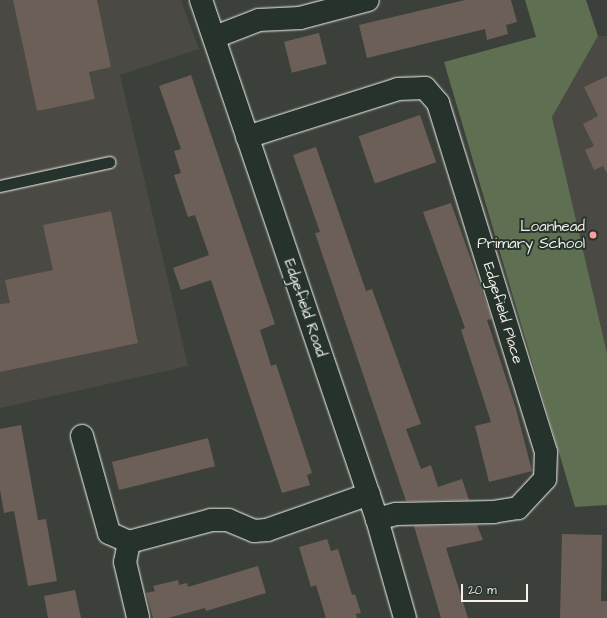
<!DOCTYPE html>
<style>
body{margin:0}
#map{position:relative;width:607px;height:618px;overflow:hidden;background:#3b403a;font-family:"Architects Daughter",sans-serif}
div>[style]{position:absolute}
.built>*{inset:0;background:#4a4943}
.green>*{inset:0;background:#5f6f51}
.building>*{inset:0;background:#6c5f58;transform-origin:0 0}
.roads{filter:drop-shadow(0 0 1px #f4f1e8) drop-shadow(0 0 1px #f4f1e8)}
.service>*{height:11px;margin:-5.5px;padding:0 5.5px;transform-origin:5.5px;border-radius:5.5px;background:#26332d}
.minor>*{height:22px;margin:-11px;padding:0 11px;transform-origin:11px;border-radius:11px;background:#26332d}
.tertiary>*{height:22px;margin:-11px;padding:0 11px;transform-origin:11px;border-radius:11px;background:#26332d}
.dots>*{width:11px;height:11px;translate:-50% -50%;box-sizing:border-box;border:2px solid #26332d;border-radius:50%}
span{translate:-50% -50%;white-space:nowrap;text-align:center;line-height:1.15;-webkit-text-stroke:4px #26332d;paint-order:stroke}
.poi-label{font-size:15px;color:#f4f1e8}
.right{translate:-100% -50%;text-align:right}
.street-label{font-size:15px;color:#f4f1e8}
.scale{position:absolute;left:461px;top:584px;width:67px;height:18px;box-sizing:border-box;border:2px solid #f4f1e8;border-top:0;padding-left:5px;font-size:12px;line-height:14px;white-space:nowrap;color:#f4f1e8;-webkit-text-stroke:3px #26332d;paint-order:stroke}
</style>
<div id="map">
<div class="built">
<div style="clip-path:polygon(0 0,181px 0,199px 49px,120px 75px,188px 366px,0 408px)"></div>
<div style="clip-path:polygon(598px 36px,607px 36px,607px 353px,552px 117px)"></div>
</div>
<div class="green">
<div style="clip-path:polygon(525px 0,586px 0,598px 36px,552px 117px,607px 353px,607px 505px,575px 507px,444px 62px,536px 37px)"></div>
</div>
<div class="building">
<div style="clip-path:polygon(13px 0,97px 0,111px 67px,89px 72px,95px 99px,37px 111px)"></div>
<div style="clip-path:polygon(465px 0,511px 0,517px 22px,506px 25px,508px 34px,487px 40px,485px 29px,367px 58px,359px 25px)"></div>
<div style="left:319px;top:33px;width:32px;height:36px;rotate:76deg"></div>
<div style="clip-path:polygon(191px 75px,275px 324px,260px 330px,271px 366px,276px 364px,312px 473px,307px 475px,310px 485px,282px 493px,211px 280px,181px 290px,173px 268px,209px 255px,195px 215px,188px 217px,174px 175px,181px 173px,174px 151px,181px 149px,159px 86px)"></div>
<div style="clip-path:polygon(607px 76px,607px 173px,603px 166px,594px 170px,585px 150px,594px 146px,583px 124px,598px 116px,584px 87px)"></div>
<div style="left:420px;top:115px;width:50px;height:65px;rotate:71deg"></div>
<div style="clip-path:polygon(316px 147px,366px 291px,372px 289px,421px 424px,406px 429px,421px 469px,431px 465px,438px 487px,462px 479px,469px 500px,406px 501px,315px 233px,320px 232px,293px 155px)"></div>
<div style="clip-path:polygon(451px 203px,492px 319px,487px 320px,516px 409px,532px 471px,489px 482px,475px 426px,491px 422px,461px 330px,465px 328px,423px 212px)"></div>
<div style="clip-path:polygon(111px 211px,138px 343px,0 372px,0 304px,10px 303px,5px 280px,53px 270px,43px 225px)"></div>
<div style="clip-path:polygon(21px 425px,38px 520px,46px 519px,57px 581px,28px 586px,14px 511px,4px 513px,0 490px,0 429px)"></div>
<div style="left:208px;top:438px;width:29px;height:99px;rotate:76deg"></div>
<div style="clip-path:polygon(477px 525px,483px 540px,446px 548px,468px 618px,441px 618px,414px 526px)"></div>
<div style="clip-path:polygon(562px 534px,602px 535px,601px 601px,607px 601px,607px 618px,560px 618px)"></div>
<div style="clip-path:polygon(327px 539px,331px 551px,338px 549px,352px 595px,355px 594px,361px 613px,356px 614px,357px 618px,326px 618px,316px 585px,311px 587px,299px 547px)"></div>
<div style="clip-path:polygon(258px 566px,266px 593px,206px 611px,205px 608px,168px 618px,153px 618px,146px 593px,155px 591px,153px 586px,178px 580px,179px 585px,187px 583px,188px 587px)"></div>
<div style="clip-path:polygon(75px 590px,81px 618px,48px 618px,44px 596px)"></div>
</div>
<div class="roads">
<div class="service">
<div style="left:0;top:186px;width:112px;rotate:-12.4deg"></div>
</div>
<div class="minor">
<div style="left:215px;top:37px;width:47px;rotate:-21.1deg"></div>
<div style="left:259px;top:20px;width:41px;rotate:-2.8deg"></div>
<div style="left:300px;top:18px;width:70px;rotate:-14.8deg"></div>
<div style="left:247px;top:137px;width:158px;rotate:-17.6deg"></div>
<div style="left:398px;top:89px;width:27px;rotate:-2deg"></div>
<div style="left:425px;top:88px;width:20px;rotate:49deg"></div>
<div style="left:438px;top:103px;width:365px;rotate:72.8deg"></div>
<div style="left:546px;top:452px;width:27px;rotate:92deg"></div>
<div style="left:545px;top:479px;width:40px;rotate:133deg"></div>
<div style="left:518px;top:508px;width:24px;rotate:171deg"></div>
<div style="left:494px;top:512px;width:98px;rotate:178.8deg"></div>
<div style="left:396px;top:514px;width:20px;rotate:165deg"></div>
<div style="left:82px;top:436px;width:101px;rotate:74.4deg"></div>
<div style="left:109px;top:533px;width:22px;rotate:24deg"></div>
<div style="left:129px;top:542px;width:20px;rotate:101deg"></div>
<div style="left:125px;top:562px;width:57px;rotate:76.7deg"></div>
<div style="left:129px;top:542px;width:85px;rotate:-15deg"></div>
<div style="left:211px;top:520px;width:17px"></div>
<div style="left:228px;top:520px;width:28px;rotate:23deg"></div>
<div style="left:254px;top:531px;width:13px;rotate:-4deg"></div>
<div style="left:267px;top:530px;width:108px;rotate:-19.4deg"></div>
</div>
<div class="tertiary">
<div style="left:201px;top:0;width:548px;rotate:71.27deg"></div>
<div style="left:377px;top:519px;width:103px;rotate:74.2deg"></div>
</div>
</div>
<div class="dots">
<div style="left:593px;top:235px;background:#ff9aa2"></div>
</div>
<div class="poi-label">
<span class="right" style="left:585px;top:235px">Loanhead<br>Primary School</span>
</div>
<div class="street-label">
<span style="left:305px;top:308px;rotate:71deg">Edgefield Road</span>
<span style="left:503px;top:313px;rotate:73deg">Edgefield Place</span>
</div>
<div class="scale">20 m</div>
</div>
